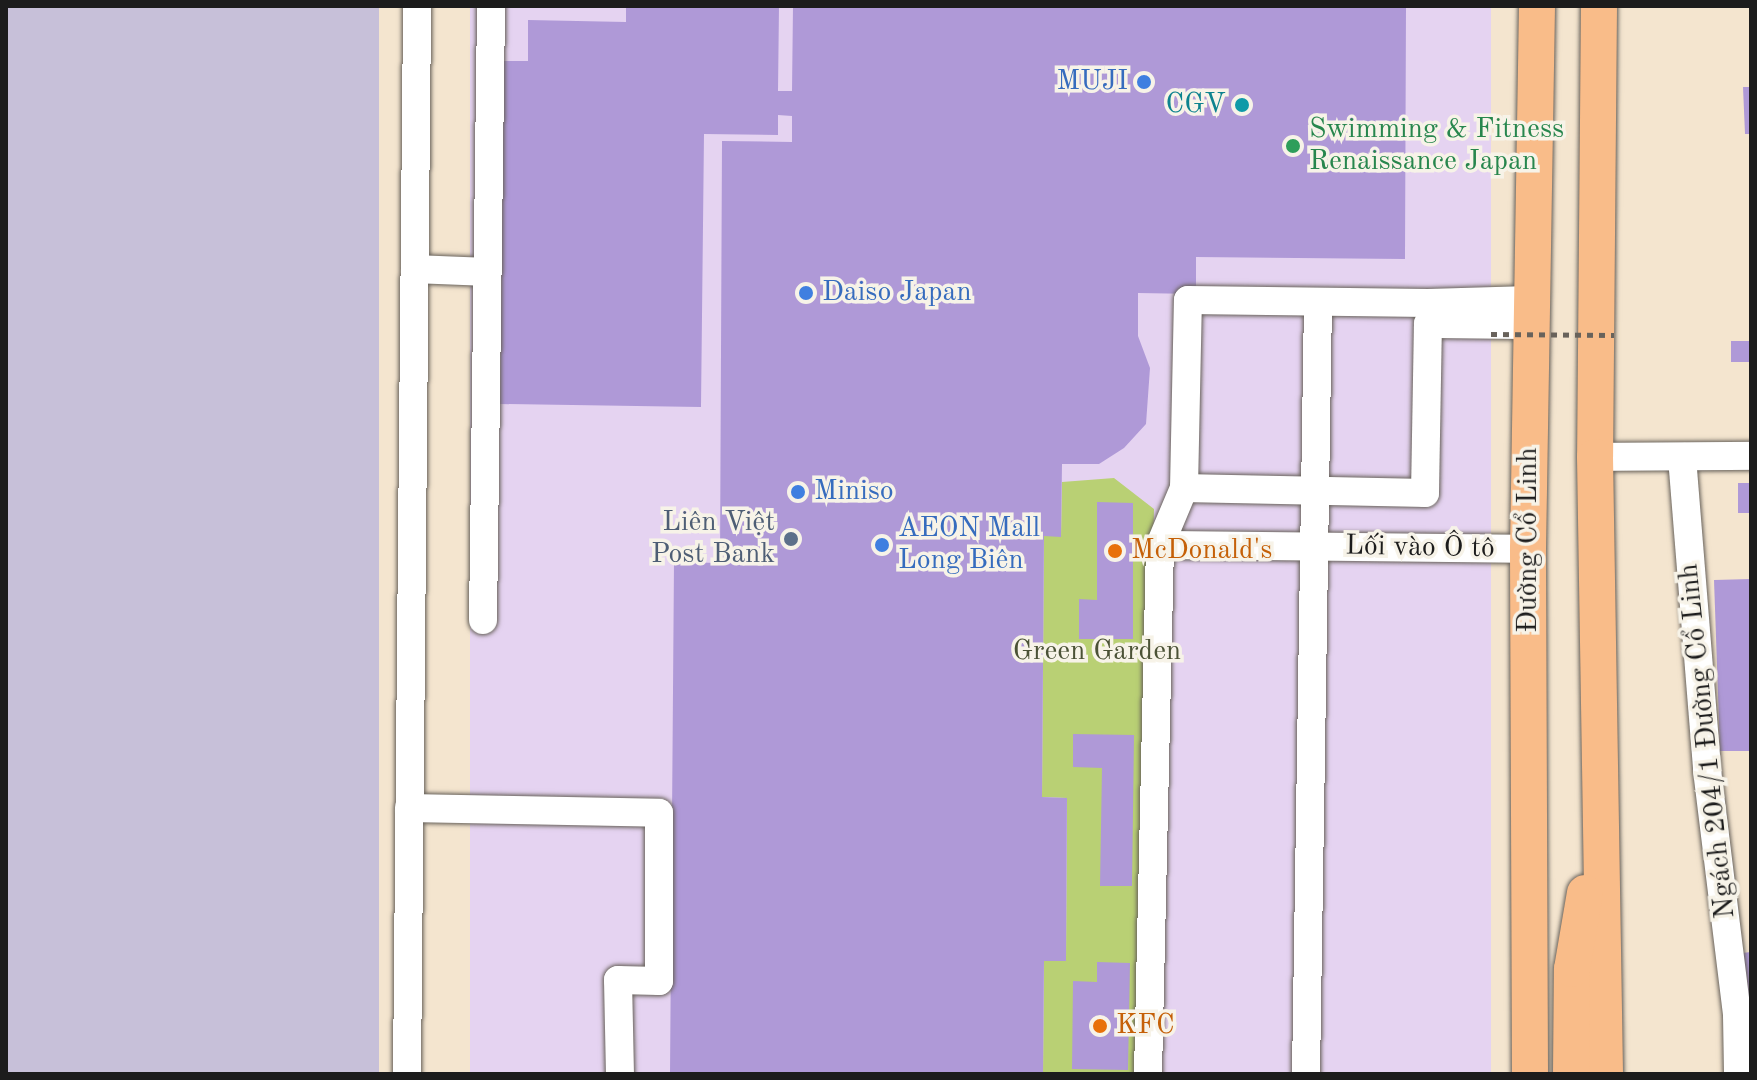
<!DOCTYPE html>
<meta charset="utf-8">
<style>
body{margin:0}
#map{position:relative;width:1757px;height:1080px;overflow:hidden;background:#f4e5cf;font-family:"Old Standard TT",serif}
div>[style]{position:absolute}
.built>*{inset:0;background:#e5d3f1;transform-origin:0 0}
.industrial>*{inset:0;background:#c7c0d9;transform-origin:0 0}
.green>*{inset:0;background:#b9d074}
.building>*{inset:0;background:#af99d7;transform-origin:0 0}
.roads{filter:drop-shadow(0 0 2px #68625b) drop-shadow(0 0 2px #68625b)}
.minor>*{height:28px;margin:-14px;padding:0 14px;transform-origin:14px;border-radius:14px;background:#fff}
.major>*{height:36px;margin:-18px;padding:0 18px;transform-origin:18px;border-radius:18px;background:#f9bc89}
.path-bridge>*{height:5px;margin-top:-2.5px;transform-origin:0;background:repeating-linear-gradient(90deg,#68625b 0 6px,transparent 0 12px)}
.dots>*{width:22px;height:22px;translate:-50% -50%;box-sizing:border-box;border:4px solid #f7f3e8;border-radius:50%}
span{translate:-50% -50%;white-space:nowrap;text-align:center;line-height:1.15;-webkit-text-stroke:7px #f7f3e8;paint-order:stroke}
.shop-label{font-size:28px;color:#366cbe}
.right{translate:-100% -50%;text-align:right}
.left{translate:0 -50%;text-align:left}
.culture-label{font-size:28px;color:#0d838f}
.leisure-label{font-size:28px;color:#27864d}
.service-label{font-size:28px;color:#4e5e75}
.street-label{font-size:28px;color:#1c1c1c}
.food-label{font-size:28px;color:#c56008}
.park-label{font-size:28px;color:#4b5236}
.frame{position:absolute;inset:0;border:8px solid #1c1c1c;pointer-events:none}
</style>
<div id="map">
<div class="built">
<div style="left:470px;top:6px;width:1021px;height:1068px"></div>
</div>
<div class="industrial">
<div style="left:6px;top:6px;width:373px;height:1068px"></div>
</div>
<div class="green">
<div style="clip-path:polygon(1114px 478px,1154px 509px,1141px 1074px,1043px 1074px,1044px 961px,1066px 960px,1067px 798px,1042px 797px,1044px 536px,1061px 536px,1062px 482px)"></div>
</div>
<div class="building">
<div style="clip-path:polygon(626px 6px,779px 6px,778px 91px,792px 91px,793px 6px,1406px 6px,1405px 259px,1196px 257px,1196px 294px,1138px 293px,1138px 336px,1150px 368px,1146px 424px,1124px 448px,1099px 464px,1062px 464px,1061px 537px,1044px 536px,1042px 797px,1067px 798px,1066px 961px,1044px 961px,1043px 1074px,670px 1074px,674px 562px,720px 563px,722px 141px,792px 142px,792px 116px,778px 115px,778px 135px,704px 134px,701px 407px,500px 404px,504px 61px,528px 61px,528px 20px,626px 22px)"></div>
<div style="clip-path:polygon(1743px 87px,1751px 87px,1751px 134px,1745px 134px)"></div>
<div style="left:1751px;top:341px;width:21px;height:20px;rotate:90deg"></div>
<div style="left:1738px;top:483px;width:13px;height:30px"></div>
<div style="clip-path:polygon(1097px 502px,1133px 503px,1133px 639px,1079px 639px,1079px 599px,1097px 600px)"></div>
<div style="clip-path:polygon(1751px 579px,1751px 751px,1720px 751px,1714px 580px)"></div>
<div style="clip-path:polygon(1073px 734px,1134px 735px,1132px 886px,1100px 886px,1102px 768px,1073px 767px)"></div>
<div style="clip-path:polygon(1751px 952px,1751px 1006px,1746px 1006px,1742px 953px)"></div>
<div style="clip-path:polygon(1097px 962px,1130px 963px,1128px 1070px,1072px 1069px,1073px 981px,1097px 982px)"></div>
</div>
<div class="roads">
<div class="minor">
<div style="left:415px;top:269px;width:72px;rotate:2.4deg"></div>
<div style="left:1595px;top:457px;width:156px;rotate:-0.4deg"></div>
<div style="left:1682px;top:457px;width:314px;rotate:85.4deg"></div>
<div style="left:1707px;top:770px;width:247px;rotate:83deg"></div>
<div style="left:1737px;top:1015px;width:59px;rotate:89deg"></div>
<div style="left:1184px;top:488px;width:241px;rotate:1.2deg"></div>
<div style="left:1425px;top:493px;width:169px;rotate:-89deg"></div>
<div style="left:1428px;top:324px;width:102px;rotate:0.6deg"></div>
<div style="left:1160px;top:545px;width:368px;rotate:0.6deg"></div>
<div style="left:483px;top:620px;width:614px;rotate:-89.25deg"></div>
<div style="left:409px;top:808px;width:250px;rotate:1.1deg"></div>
<div style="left:659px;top:813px;width:168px;rotate:90deg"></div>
<div style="left:659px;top:981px;width:41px;rotate:-178.6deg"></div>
<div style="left:618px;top:980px;width:94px;rotate:88.8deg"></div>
<div style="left:407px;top:1074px;width:1068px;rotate:-89.46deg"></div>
<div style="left:1148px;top:1074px;width:529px;rotate:-88.7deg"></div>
<div style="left:1160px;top:545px;width:62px;rotate:-67.2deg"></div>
<div style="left:1184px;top:488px;width:188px;rotate:-88.8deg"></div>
<div style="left:1188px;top:300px;width:240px;rotate:0.7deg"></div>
<div style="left:1428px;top:303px;width:102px;rotate:-1.7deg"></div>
<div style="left:1306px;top:1074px;width:772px;rotate:-89.11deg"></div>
</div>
<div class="major">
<div style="left:1599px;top:6px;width:451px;rotate:90.5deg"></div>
<div style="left:1595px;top:457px;width:617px;rotate:89.07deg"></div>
<div style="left:1530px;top:1074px;width:525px;rotate:-90.22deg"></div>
<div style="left:1528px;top:549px;width:543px;rotate:-89.05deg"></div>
<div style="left:1571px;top:1074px;width:105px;rotate:-89.5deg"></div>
<div style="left:1572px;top:969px;width:77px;rotate:-80.3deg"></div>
</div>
</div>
<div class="path-bridge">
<div style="left:1491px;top:334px;width:123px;rotate:0.5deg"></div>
</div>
<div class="dots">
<div style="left:1144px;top:82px;background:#3f7fe0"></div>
<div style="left:1242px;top:105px;background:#0f9aa8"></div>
<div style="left:1293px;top:146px;background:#2e9e5b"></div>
<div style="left:806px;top:293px;background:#3f7fe0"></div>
<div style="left:798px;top:492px;background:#3f7fe0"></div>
<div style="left:791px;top:539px;background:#5c6f8a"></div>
<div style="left:882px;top:545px;background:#3f7fe0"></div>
<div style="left:1115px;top:551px;background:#e8710a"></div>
<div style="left:1100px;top:1026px;background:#e8710a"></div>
</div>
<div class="shop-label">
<span class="right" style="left:1128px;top:82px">MUJI</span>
<span class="left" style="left:822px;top:293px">Daiso Japan</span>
<span class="left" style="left:814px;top:492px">Miniso</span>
<span class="left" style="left:898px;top:545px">AEON Mall<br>Long Biên</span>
</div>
<div class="culture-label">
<span class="right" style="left:1226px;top:105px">CGV</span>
</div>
<div class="leisure-label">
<span class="left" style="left:1309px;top:146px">Swimming &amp; Fitness<br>Renaissance Japan</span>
</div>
<div class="service-label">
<span class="right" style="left:775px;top:539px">Liên Việt<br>Post Bank</span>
</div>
<div class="street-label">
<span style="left:1529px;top:540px;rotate:-90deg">Đường Cổ Linh</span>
<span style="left:1420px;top:548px;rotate:1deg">Lối vào Ô tô</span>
<span style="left:1708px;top:741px;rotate:-96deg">Ngách 204/1 Đường Cổ Linh</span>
</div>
<div class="food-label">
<span class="left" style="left:1131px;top:551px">McDonald's</span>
<span class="left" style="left:1116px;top:1026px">KFC</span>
</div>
<div class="park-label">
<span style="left:1097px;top:652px">Green Garden</span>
</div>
<div class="frame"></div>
</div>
